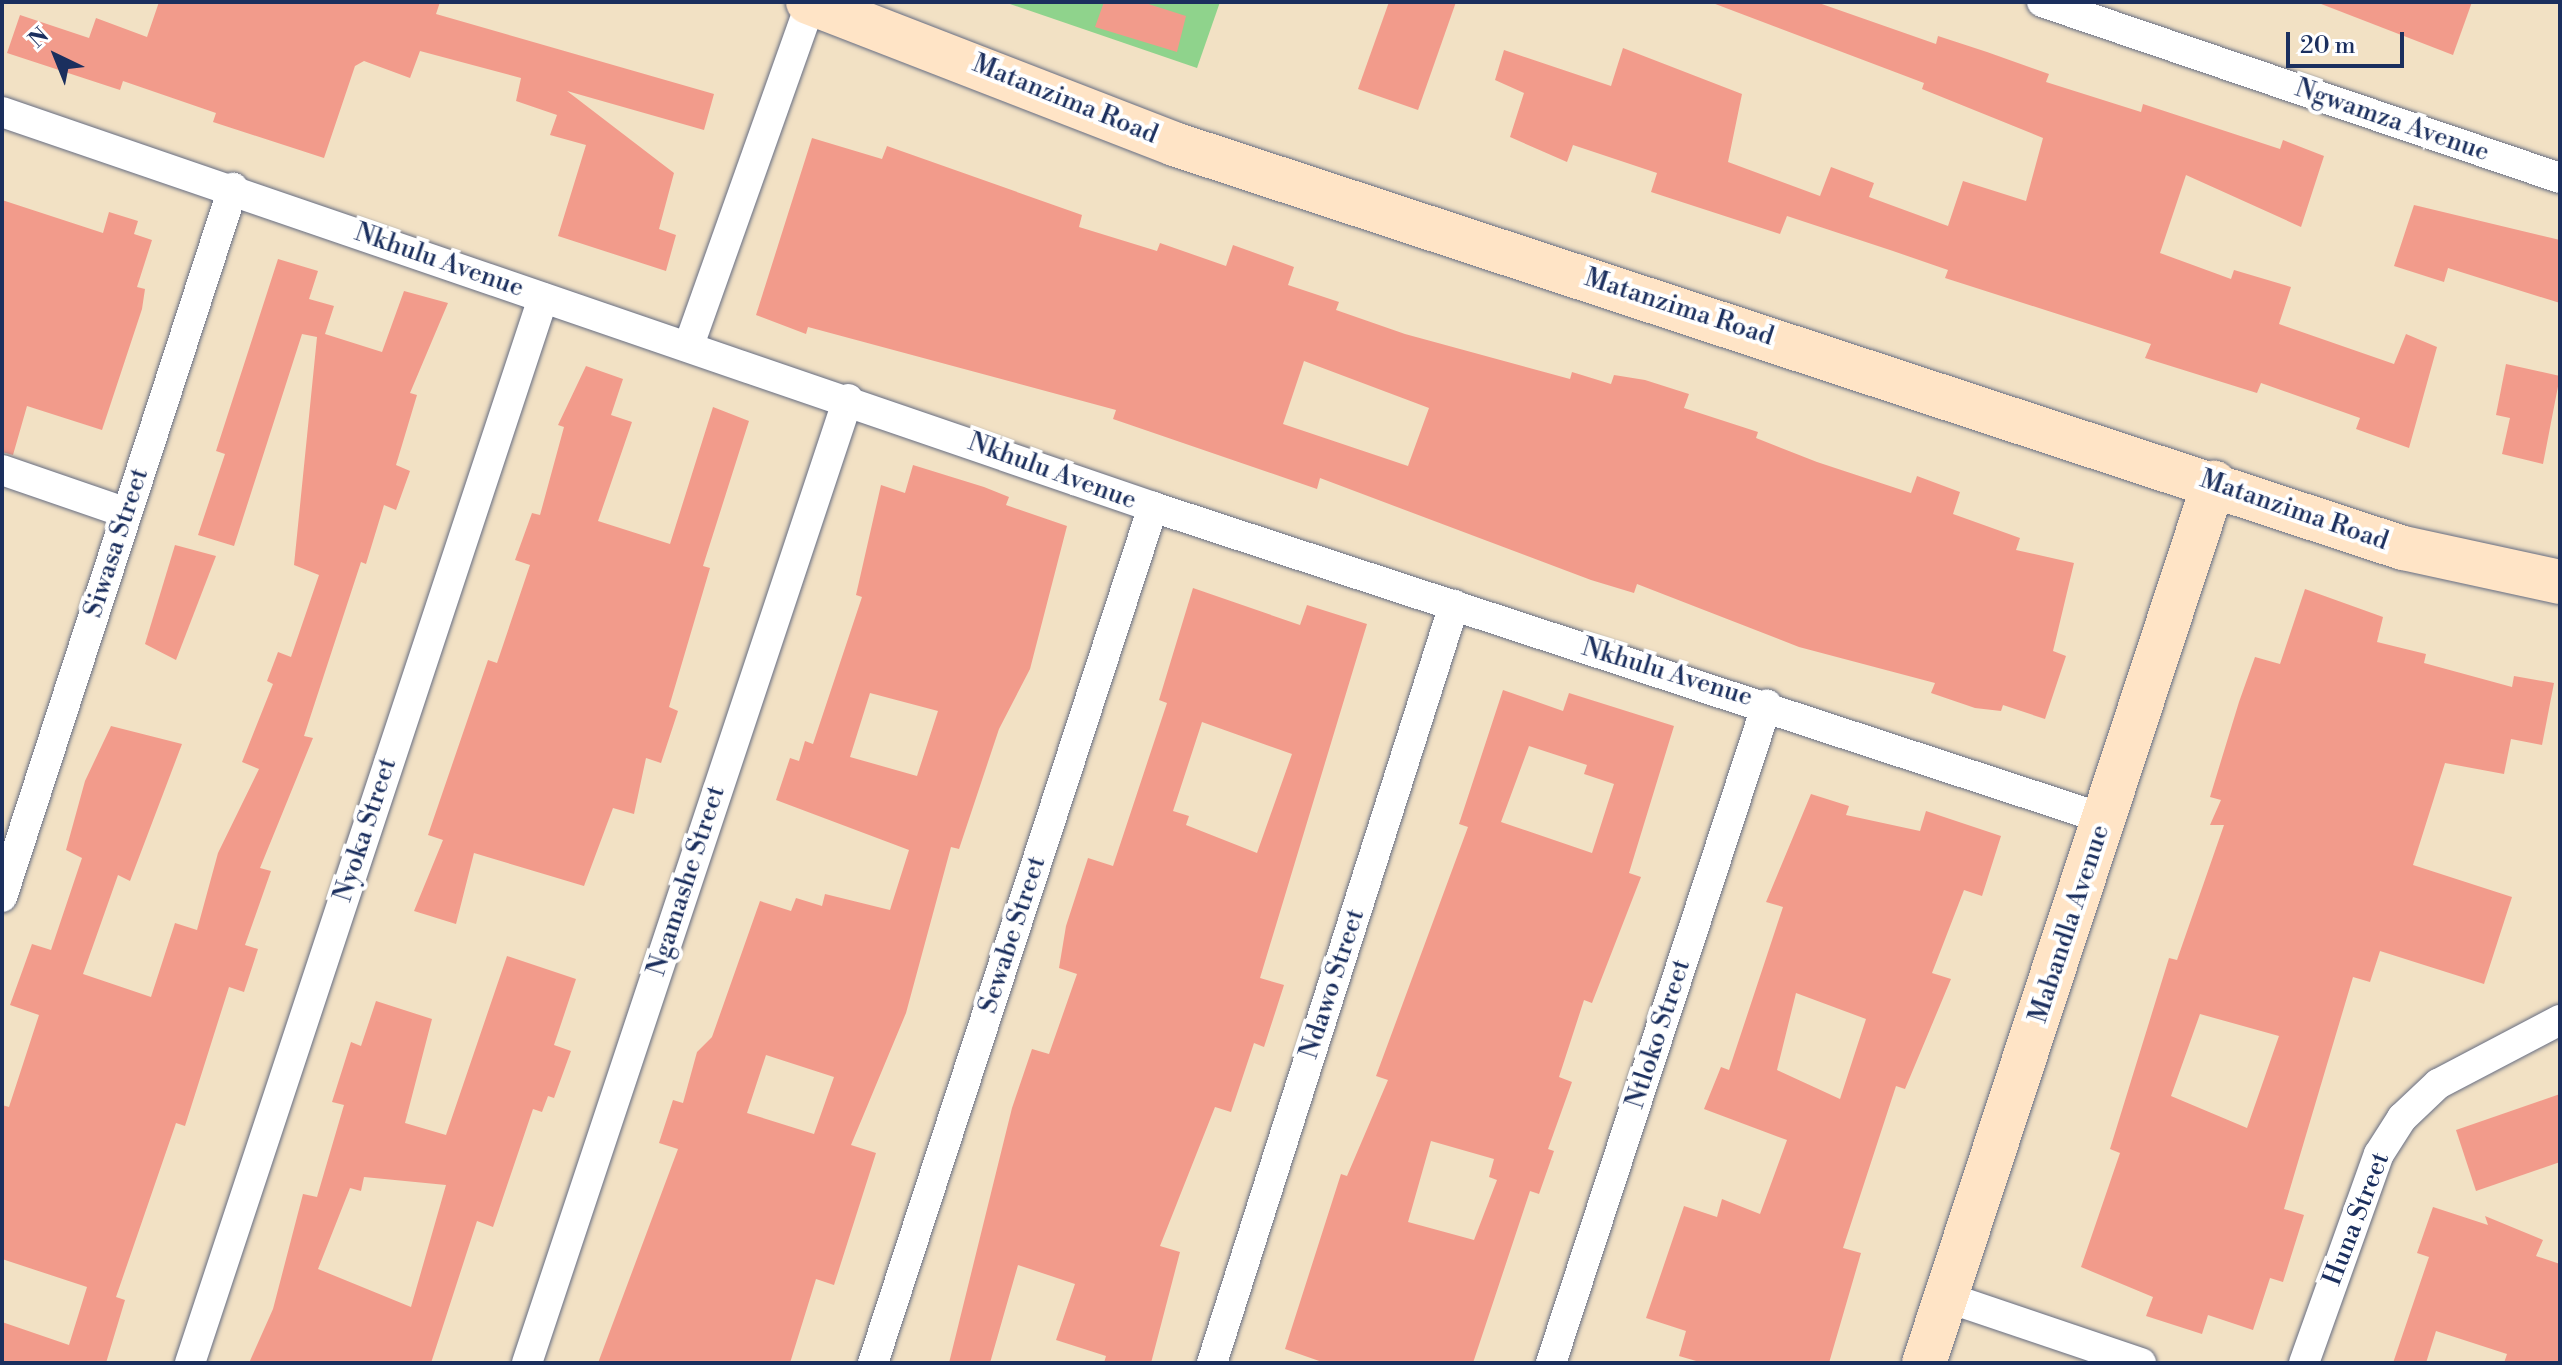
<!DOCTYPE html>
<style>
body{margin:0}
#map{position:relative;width:2562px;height:1365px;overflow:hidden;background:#f2e1c4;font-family:"Libre Bodoni",serif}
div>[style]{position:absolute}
.green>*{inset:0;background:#8fd38c}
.building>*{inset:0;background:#f29b8b}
.roads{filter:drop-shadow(0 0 2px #666d82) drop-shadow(0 0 2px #666d82)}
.street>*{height:30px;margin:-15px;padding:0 15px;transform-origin:15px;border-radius:15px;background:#fff}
.secondary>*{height:44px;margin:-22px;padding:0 22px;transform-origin:22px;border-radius:22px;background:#ffe4c6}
span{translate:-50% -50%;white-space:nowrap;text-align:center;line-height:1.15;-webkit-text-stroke:8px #fff;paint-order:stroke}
.street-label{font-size:26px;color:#1b2f5e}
.frame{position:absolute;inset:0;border:4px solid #1b2f5e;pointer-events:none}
.north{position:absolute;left:16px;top:16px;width:80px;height:80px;-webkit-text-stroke:6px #fff;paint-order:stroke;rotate:317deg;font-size:22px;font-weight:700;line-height:32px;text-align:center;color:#1b2f5e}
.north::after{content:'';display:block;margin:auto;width:28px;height:36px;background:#1b2f5e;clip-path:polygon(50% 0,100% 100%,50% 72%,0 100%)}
.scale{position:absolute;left:2286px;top:32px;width:118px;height:36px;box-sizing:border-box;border:4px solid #1b2f5e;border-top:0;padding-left:10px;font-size:24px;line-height:28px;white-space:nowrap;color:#1b2f5e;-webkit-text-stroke:6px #fff;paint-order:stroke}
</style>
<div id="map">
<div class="green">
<div style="clip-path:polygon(1004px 2px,1220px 2px,1197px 68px)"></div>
</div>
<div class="building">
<div style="clip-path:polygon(159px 2px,440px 2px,436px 14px,714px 94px,704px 130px,567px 91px,674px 173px,659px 229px,676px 235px,666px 271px,558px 236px,586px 145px,550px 135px,557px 115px,516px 101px,521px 78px,420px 51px,410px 78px,364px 61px,355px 66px,324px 158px,213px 122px,216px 113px,123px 81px,120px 90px,7px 53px,20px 15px,89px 38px,96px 18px,147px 37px)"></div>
<div style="clip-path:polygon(1104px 2px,1142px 2px,1186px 16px,1177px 52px,1095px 27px)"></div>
<div style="clip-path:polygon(1389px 2px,1456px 2px,1418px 110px,1358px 89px)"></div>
<div style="clip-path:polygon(1710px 2px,1816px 2px,1936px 44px,1938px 36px,1987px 52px,2049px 74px,2046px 82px,2141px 112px,2143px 104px,2280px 149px,2283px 140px,2324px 156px,2301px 227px,2186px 175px,2160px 253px,2231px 279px,2234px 270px,2291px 287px,2279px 324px,2394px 364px,2406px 334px,2437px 347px,2409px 448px,2356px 429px,2360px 418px,2261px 383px,2257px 393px,2145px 358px,2151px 344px,1945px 278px,1948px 270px,1893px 251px,1787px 216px,1780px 234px,1651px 192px,1657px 173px,1573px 145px,1567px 162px,1510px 137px,1524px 93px,1495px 80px,1504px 50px,1611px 86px,1623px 48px,1742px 94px,1728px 162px,1820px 196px,1831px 167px,1874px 183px,1869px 197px,1948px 226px,1963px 181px,2026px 201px,2043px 138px,1922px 89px,1924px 83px)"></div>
<div style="clip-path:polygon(2316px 2px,2472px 2px,2453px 55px)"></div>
<div style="clip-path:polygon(evenodd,812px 138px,882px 159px,887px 146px,1082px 215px,1079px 227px,1157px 251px,1160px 243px,1226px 266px,1233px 245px,1294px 267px,1288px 285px,1339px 302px,1336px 310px,1405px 334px,1570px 379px,1572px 372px,1611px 384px,1614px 375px,1645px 380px,1689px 394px,1684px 408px,1758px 432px,1756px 438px,1817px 462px,1911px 493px,1917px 476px,1960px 492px,1953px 514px,2020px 538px,2016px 550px,2074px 563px,2053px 651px,2066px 656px,2045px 719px,2003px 705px,2001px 711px,1975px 708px,1931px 693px,1935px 683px,1799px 647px,1637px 584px,1634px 593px,1591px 580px,1320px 478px,1317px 489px,1113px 419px,1116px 410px,808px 327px,806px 334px,756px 315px,812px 138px,1304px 361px,1429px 408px,1408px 466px,1283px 424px,1304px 361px)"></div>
<div style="clip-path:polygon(2px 200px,103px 233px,109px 212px,138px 221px,134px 234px,152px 240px,137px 287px,145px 289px,142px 309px,102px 430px,27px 406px,13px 455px,2px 452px)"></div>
<div style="clip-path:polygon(2414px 205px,2560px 240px,2560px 303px,2448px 268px,2444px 282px,2394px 266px)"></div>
<div style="clip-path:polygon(278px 259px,318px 271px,309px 299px,334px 306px,325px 334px,382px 352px,404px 291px,448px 303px,410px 393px,417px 395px,396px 465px,410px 471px,396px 510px,384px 505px,366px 564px,361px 562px,304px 736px,313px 738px,260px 868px,271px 871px,245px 945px,258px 949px,244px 992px,229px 987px,185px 1126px,176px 1123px,116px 1297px,125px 1300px,106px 1363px,2px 1363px,2px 1322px,69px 1345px,87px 1287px,2px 1259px,2px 1105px,9px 1107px,39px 1015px,10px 1005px,32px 944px,51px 950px,82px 858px,66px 850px,85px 781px,111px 726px,182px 744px,130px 881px,118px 875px,83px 974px,151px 997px,175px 923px,197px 930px,218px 853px,259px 769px,242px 762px,273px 684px,267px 681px,278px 652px,291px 657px,319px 575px,294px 565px,317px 337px,302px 334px,234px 546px,198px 535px,225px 454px,216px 451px)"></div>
<div style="clip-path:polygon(2506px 364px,2560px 376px,2543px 464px,2502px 454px,2510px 418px,2496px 415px)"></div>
<div style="clip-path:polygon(586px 366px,623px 379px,611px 415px,632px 422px,598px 521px,670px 544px,713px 407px,749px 421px,703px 566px,710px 568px,669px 707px,678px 711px,661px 763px,646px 758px,634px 814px,613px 808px,584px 886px,474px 853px,456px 924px,414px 911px,443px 840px,428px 835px,488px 660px,497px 663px,530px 565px,515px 560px,532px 513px,540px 515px,564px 427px,558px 425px)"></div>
<div style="clip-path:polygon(evenodd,913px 465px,984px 487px,1009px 497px,1006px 505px,1067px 526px,1030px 669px,999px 729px,959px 849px,951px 847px,906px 1013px,851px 1145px,876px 1153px,834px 1285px,816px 1279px,790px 1363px,598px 1363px,678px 1149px,659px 1143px,673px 1100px,683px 1103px,697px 1052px,712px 1037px,760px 901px,791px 911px,796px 898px,822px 906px,825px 894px,890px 910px,909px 850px,776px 800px,790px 758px,799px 761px,805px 741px,813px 744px,862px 597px,856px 595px,881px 485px,905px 493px,913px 465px,870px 693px,938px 711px,917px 776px,850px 757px,870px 693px,913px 465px,766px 1055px,834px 1077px,814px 1134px,747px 1113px,766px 1055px)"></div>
<div style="clip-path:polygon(175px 545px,216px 556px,176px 660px,145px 644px)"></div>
<div style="clip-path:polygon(evenodd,1193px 588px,1300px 625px,1307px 605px,1367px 624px,1260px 978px,1284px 985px,1276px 1010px,1264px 1047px,1254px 1043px,1231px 1112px,1215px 1107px,1160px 1246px,1180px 1252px,1151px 1363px,1104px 1363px,1106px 1356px,1056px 1340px,1075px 1284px,1018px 1265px,990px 1363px,949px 1363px,1012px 1108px,1032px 1049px,1049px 1054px,1077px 974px,1059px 968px,1066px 926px,1088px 858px,1113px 866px,1167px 703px,1159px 700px,1193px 588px,1202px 722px,1292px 754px,1257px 853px,1186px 825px,1189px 816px,1173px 811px,1202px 722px)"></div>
<div style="clip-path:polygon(evenodd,2305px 589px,2383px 617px,2377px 642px,2426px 654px,2424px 663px,2512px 687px,2514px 676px,2554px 683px,2542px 745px,2511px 739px,2504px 774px,2445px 763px,2413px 865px,2512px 897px,2484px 984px,2380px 951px,2370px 982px,2353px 977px,2284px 1209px,2304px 1215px,2283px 1282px,2270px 1278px,2253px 1330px,2208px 1315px,2202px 1334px,2146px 1316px,2153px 1297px,2081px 1267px,2120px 1153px,2110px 1149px,2169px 958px,2177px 960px,2224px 825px,2210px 825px,2221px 800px,2210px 797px,2239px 702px,2255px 657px,2280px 664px,2305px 589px,2200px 1014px,2279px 1036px,2247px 1128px,2171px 1096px,2200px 1014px)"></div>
<div style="clip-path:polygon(evenodd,1503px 690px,1563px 711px,1569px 693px,1674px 726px,1629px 873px,1641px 877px,1592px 1003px,1584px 1000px,1559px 1077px,1572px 1082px,1548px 1149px,1554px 1151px,1539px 1194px,1530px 1191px,1473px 1363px,1325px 1363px,1285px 1349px,1341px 1174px,1347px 1176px,1388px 1080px,1376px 1076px,1468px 827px,1459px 824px,1503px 690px,1529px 746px,1587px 765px,1584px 774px,1614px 784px,1592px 853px,1501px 822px,1529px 746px,1503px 690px,1431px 1141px,1494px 1159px,1489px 1177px,1497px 1180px,1474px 1240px,1408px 1222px,1431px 1141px)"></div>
<div style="clip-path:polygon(evenodd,1811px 794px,1849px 806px,1846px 815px,1920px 831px,1926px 811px,2001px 836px,1982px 896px,1964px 890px,1932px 973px,1951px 979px,1905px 1089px,1896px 1086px,1843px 1248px,1861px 1253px,1829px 1363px,1703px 1363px,1679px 1356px,1686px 1331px,1646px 1318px,1684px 1206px,1717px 1217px,1722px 1199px,1760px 1214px,1787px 1140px,1704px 1109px,1721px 1067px,1729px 1070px,1783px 907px,1766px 902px,1811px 794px,1796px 993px,1866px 1019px,1840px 1099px,1777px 1070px,1796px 993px)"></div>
<div style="clip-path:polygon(evenodd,507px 956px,576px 979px,554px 1045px,571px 1051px,554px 1098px,548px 1096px,542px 1112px,533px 1109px,493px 1227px,477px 1221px,431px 1363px,249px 1363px,273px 1309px,303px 1194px,317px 1197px,344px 1105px,332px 1102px,351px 1042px,361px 1046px,376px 1001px,432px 1019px,405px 1123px,446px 1135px,507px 956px,364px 1177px,446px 1185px,411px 1307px,318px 1269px,350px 1188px,361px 1191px,364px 1177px)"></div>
<div style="clip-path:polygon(2560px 1094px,2560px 1162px,2476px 1191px,2456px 1130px)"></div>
<div style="clip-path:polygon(2433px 1207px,2488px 1225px,2485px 1216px,2543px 1240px,2536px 1256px,2560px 1264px,2560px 1363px,2504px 1363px,2507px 1354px,2436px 1331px,2426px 1363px,2393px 1363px,2429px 1257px,2417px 1253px)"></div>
</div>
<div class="roads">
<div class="street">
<div style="left:2042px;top:2px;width:547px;rotate:18.77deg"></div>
<div style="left:2px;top:112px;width:1217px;rotate:18.94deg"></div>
<div style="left:1153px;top:507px;width:1002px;rotate:18.15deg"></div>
<div style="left:689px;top:345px;width:363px;rotate:-70.4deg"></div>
<div style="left:2px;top:470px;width:132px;rotate:19deg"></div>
<div style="left:2px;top:897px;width:746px;rotate:-71.95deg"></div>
<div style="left:1946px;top:1297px;width:206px;rotate:18.7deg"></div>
<div style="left:190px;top:1363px;width:1122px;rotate:-71.66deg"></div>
<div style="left:527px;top:1363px;width:1016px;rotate:-71.58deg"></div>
<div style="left:873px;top:1363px;width:901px;rotate:-71.89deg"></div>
<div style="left:1212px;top:1363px;width:796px;rotate:-72.29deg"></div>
<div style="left:1551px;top:1363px;width:693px;rotate:-71.85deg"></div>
<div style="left:2304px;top:1363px;width:222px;rotate:-70.3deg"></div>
<div style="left:2379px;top:1154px;width:43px;rotate:-57.4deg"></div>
<div style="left:2402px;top:1118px;width:50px;rotate:-43.4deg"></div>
<div style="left:2438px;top:1084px;width:138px;rotate:-27.7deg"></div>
</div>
<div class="secondary">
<div style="left:808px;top:2px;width:393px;rotate:21.2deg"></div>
<div style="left:1174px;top:144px;width:1294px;rotate:18.2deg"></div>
<div style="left:2403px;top:548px;width:161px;rotate:12.2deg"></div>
<div style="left:1924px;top:1363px;width:927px;rotate:-71.76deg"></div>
</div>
</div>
<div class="street-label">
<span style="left:1065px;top:100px;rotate:22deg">Matanzima Road</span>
<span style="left:2392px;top:121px;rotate:19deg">Ngwamza Avenue</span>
<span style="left:439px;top:261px;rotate:19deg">Nkhulu Avenue</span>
<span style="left:1679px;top:308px;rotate:18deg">Matanzima Road</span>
<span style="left:1052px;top:472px;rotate:20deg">Nkhulu Avenue</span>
<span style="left:2294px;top:511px;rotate:19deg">Matanzima Road</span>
<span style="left:117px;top:543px;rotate:-72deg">Siwasa Street</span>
<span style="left:1667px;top:673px;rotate:17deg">Nkhulu Avenue</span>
<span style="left:366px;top:830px;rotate:-72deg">Nyoka Street</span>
<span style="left:687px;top:881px;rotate:-72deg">Ngamashe Street</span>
<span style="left:2070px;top:924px;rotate:-72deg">Mabandla Avenue</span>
<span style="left:1013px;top:935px;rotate:-72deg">Sewabe Street</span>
<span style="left:1333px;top:984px;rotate:-72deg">Ndawo Street</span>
<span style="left:1659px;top:1034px;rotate:-72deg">Ntloko Street</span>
<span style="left:2357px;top:1219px;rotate:-69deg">Huna Street</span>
</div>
<div class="frame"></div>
<div class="north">N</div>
<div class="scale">20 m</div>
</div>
